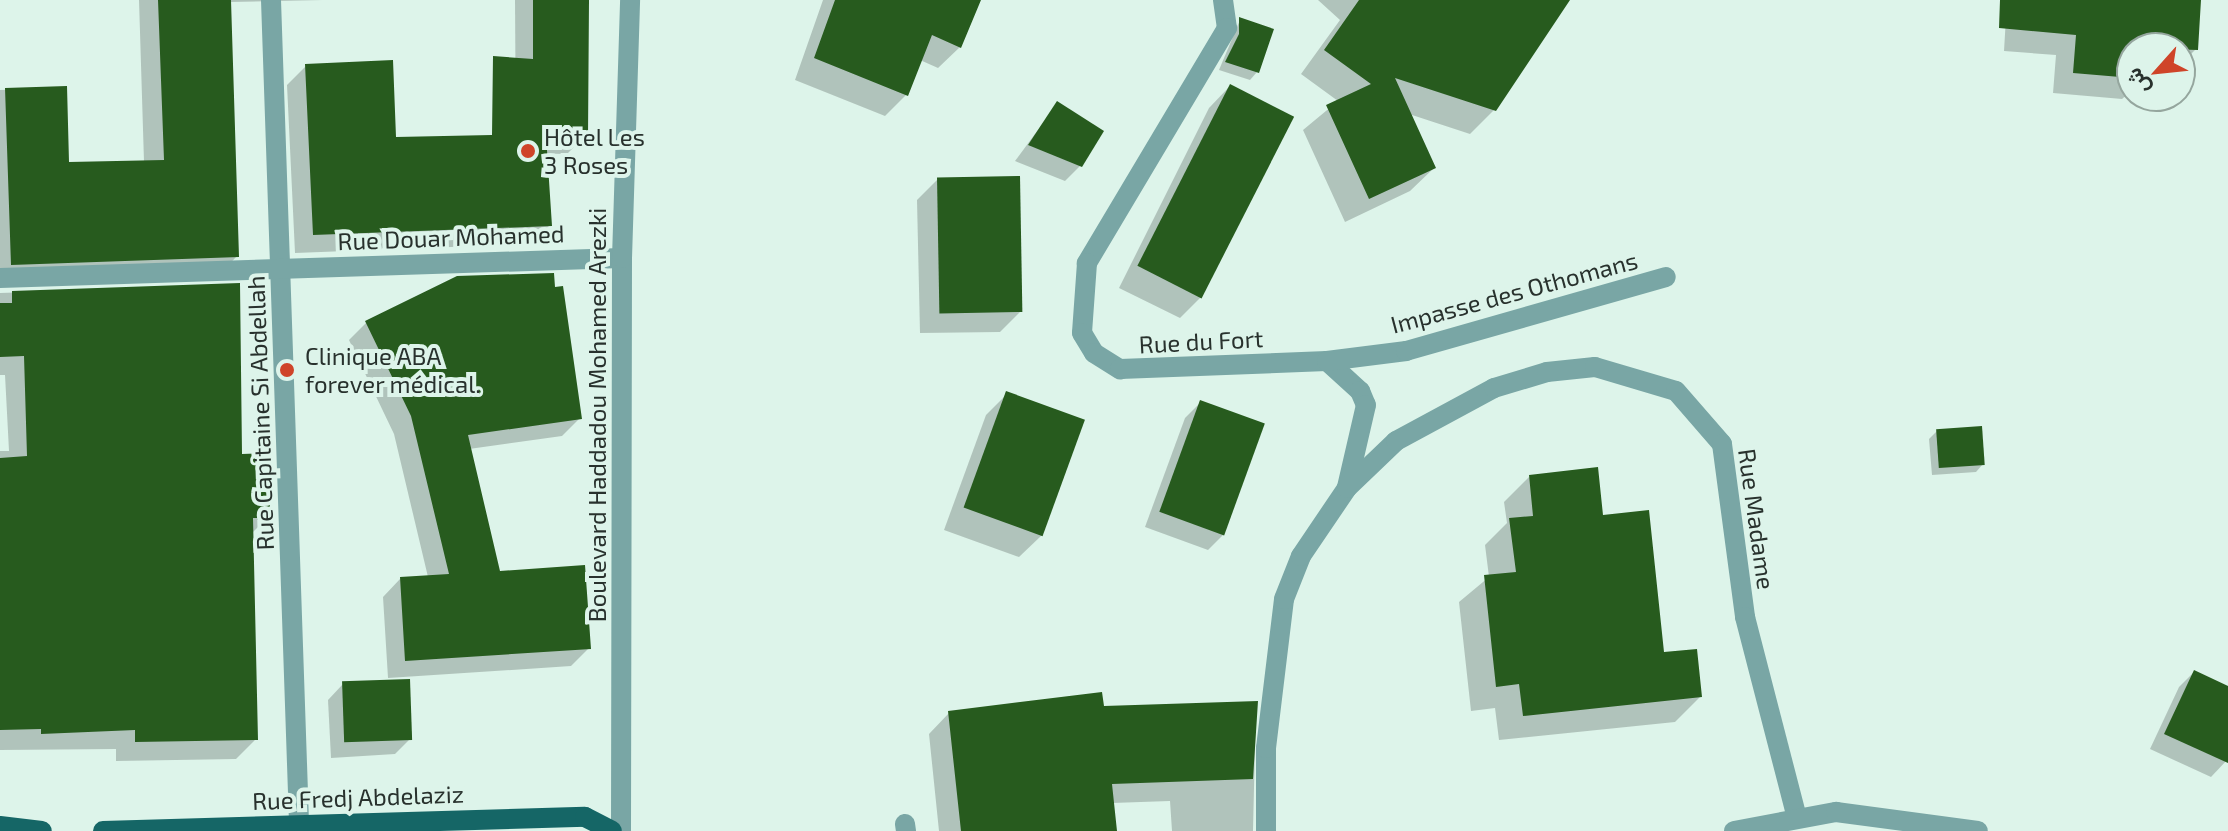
<!DOCTYPE html>
<meta charset="utf-8">
<style>
body{margin:0}
#map{position:relative;width:2228px;height:831px;overflow:hidden;background:#ddf4ea;font-family:"Exo 2",Vazirmatn,sans-serif}
div>[style]{position:absolute}
.shadow>*{inset:0;background:#0003}
.building>*{inset:0;background:#275b1e;transform-origin:0 0}
.minor>*{height:20px;margin:-10px;padding:0 10px;transform-origin:10px;border-radius:10px;background:#79a6a5}
.major>*{height:20px;margin:-10px;padding:0 10px;transform-origin:10px;border-radius:10px;background:#156666}
.dots>*{width:22px;height:22px;translate:-50% -50%;box-sizing:border-box;border:4px solid #ddf4ea;border-radius:50%}
span{translate:-50% -50%;white-space:nowrap;text-align:center;line-height:1.15;-webkit-text-stroke:8px #ddf4ea;paint-order:stroke}
.poi-label{font-size:24px;color:#28312d}
.left{translate:0 -50%;text-align:left}
.street-label{font-size:24px;color:#28312d}
.north{position:absolute;left:2116px;top:32px;width:80px;height:80px;box-sizing:border-box;background:#ddf4ea;border:2px solid #95a69e;border-radius:50%;rotate:243deg;font-size:22px;font-weight:700;line-height:32px;text-align:center;color:#28312d}
.north::after{content:'';display:block;margin:auto;width:28px;height:36px;background:#cf4429;clip-path:polygon(50% 0,100% 100%,50% 72%,0 100%)}
</style>
<div id="map">
<div class="shadow">
<div style="clip-path:polygon(139px 0,323px 0,229px 2px,237px 256px,218px 276px,0 283px,0 90px,65px 88px,67px 164px,144px 162px)"></div>
<div style="clip-path:polygon(515px 0,585px 0,586px 135px,567px 154px,516px 153px)"></div>
<div style="clip-path:polygon(823px 0,979px 0,960px 47px,938px 68px,920px 60px,906px 95px,885px 116px,795px 80px)"></div>
<div style="clip-path:polygon(1318px 0,1568px 0,1494px 110px,1470px 134px,1409px 114px,1434px 168px,1410px 191px,1345px 222px,1303px 130px,1338px 101px,1301px 74px,1340px 20px)"></div>
<div style="clip-path:polygon(2007px 0,2199px 0,2196px 49px,2180px 65px,2180px 48px,2132px 48px,2132px 90px,2122px 99px,2053px 93px,2056px 55px,2004px 51px)"></div>
<div style="clip-path:polygon(1240px 20px,1257px 72px,1250px 80px,1219px 70px)"></div>
<div style="clip-path:polygon(306px 66px,394px 140px,550px 225px,530px 244px,295px 253px,287px 85px)"></div>
<div style="clip-path:polygon(1230px 86px,1292px 117px,1201px 297px,1180px 318px,1119px 288px,1209px 108px)"></div>
<div style="clip-path:polygon(1057px 104px,1080px 166px,1065px 181px,1015px 161px)"></div>
<div style="clip-path:polygon(938px 179px,1021px 311px,1000px 332px,920px 333px,917px 200px)"></div>
<div style="clip-path:polygon(238px 285px,240px 456px,268px 517px,251px 534px,256px 739px,236px 759px,116px 761px,116px 749px,0 750px,0 451px,9px 451px,5px 375px,0 375px,0 293px)"></div>
<div style="clip-path:polygon(366px 323px,580px 418px,562px 436px,469px 449px,498px 573px,589px 648px,571px 666px,388px 678px,383px 597px,400px 579px,428px 577px,394px 434px,349px 340px)"></div>
<div style="clip-path:polygon(1007px 394px,1041px 536px,1019px 557px,944px 530px,986px 415px)"></div>
<div style="clip-path:polygon(1200px 403px,1223px 535px,1208px 550px,1145px 527px,1185px 418px)"></div>
<div style="clip-path:polygon(1937px 431px,1983px 464px,1976px 472px,1932px 475px,1929px 439px)"></div>
<div style="clip-path:polygon(1529px 477px,1602px 517px,1663px 654px,1700px 697px,1675px 722px,1499px 740px,1495px 708px,1471px 711px,1459px 602px,1489px 577px,1485px 545px,1507px 523px,1504px 502px)"></div>
<div style="clip-path:polygon(2194px 672px,2228px 688px,2228px 759px,2211px 777px,2150px 749px,2179px 687px)"></div>
<div style="clip-path:polygon(343px 684px,410px 739px,395px 754px,331px 758px,328px 700px)"></div>
<div style="clip-path:polygon(1256px 703px,1253px 831px,1172px 831px,1170px 801px,1112px 803px,1115px 831px,939px 831px,929px 734px,949px 713px)"></div>
</div>
<div class="building">
<div style="clip-path:polygon(158px 0,231px 0,239px 257px,11px 265px,5px 88px,67px 86px,69px 162px,164px 160px)"></div>
<div style="clip-path:polygon(533px 0,589px 0,588px 136px,546px 135px,552px 226px,313px 235px,305px 64px,393px 60px,396px 137px,492px 135px,493px 56px,533px 59px)"></div>
<div style="clip-path:polygon(835px 0,981px 0,961px 48px,932px 35px,908px 96px,814px 58px)"></div>
<div style="clip-path:polygon(1359px 0,1570px 0,1496px 111px,1395px 78px,1436px 168px,1369px 199px,1326px 105px,1371px 84px,1324px 50px)"></div>
<div style="clip-path:polygon(2000px 0,2201px 0,2198px 50px,2132px 48px,2132px 78px,2073px 73px,2076px 35px,1999px 28px)"></div>
<div style="clip-path:polygon(1239px 17px,1274px 29px,1259px 73px,1225px 62px,1239px 34px)"></div>
<div style="left:1230px;top:84px;width:72px;height:204px;rotate:27deg"></div>
<div style="clip-path:polygon(1057px 101px,1104px 131px,1082px 167px,1028px 145px)"></div>
<div style="left:1020px;top:176px;width:136px;height:83px;rotate:89deg"></div>
<div style="clip-path:polygon(554px 273px,555px 287px,563px 286px,582px 419px,468px 435px,500px 571px,585px 565px,591px 649px,405px 661px,400px 577px,449px 574px,411px 416px,365px 321px,457px 276px)"></div>
<div style="clip-path:polygon(240px 283px,242px 454px,270px 453px,270px 518px,253px 518px,258px 740px,135px 742px,135px 730px,41px 734px,41px 729px,0 730px,0 458px,27px 456px,24px 356px,0 357px,0 303px,12px 303px,12px 291px)"></div>
<div style="left:1006px;top:391px;width:84px;height:124px;rotate:20deg"></div>
<div style="left:1200px;top:400px;width:69px;height:119px;rotate:20deg"></div>
<div style="left:1982px;top:426px;width:39px;height:46px;rotate:86deg"></div>
<div style="clip-path:polygon(1598px 467px,1603px 515px,1649px 510px,1664px 652px,1697px 649px,1702px 697px,1523px 716px,1519px 684px,1496px 687px,1484px 575px,1516px 572px,1509px 518px,1533px 516px,1529px 475px)"></div>
<div style="clip-path:polygon(2194px 670px,2228px 686px,2228px 763px,2164px 734px)"></div>
<div style="left:410px;top:679px;width:61px;height:68px;rotate:88deg"></div>
<div style="clip-path:polygon(1102px 692px,1104px 706px,1258px 701px,1253px 779px,1112px 784px,1117px 831px,961px 831px,948px 711px)"></div>
</div>
<div class="minor">
<div style="left:271px;top:0;width:824px;rotate:88.05deg"></div>
<div style="left:1223px;top:0;width:28px;rotate:82deg"></div>
<div style="left:1227px;top:28px;width:274px;rotate:120.8deg"></div>
<div style="left:1087px;top:263px;width:70px;rotate:94.1deg"></div>
<div style="left:1082px;top:333px;width:23px;rotate:59deg"></div>
<div style="left:1094px;top:353px;width:31px;rotate:32deg"></div>
<div style="left:1120px;top:369px;width:207px;rotate:-2.2deg"></div>
<div style="left:1327px;top:361px;width:45px;rotate:42.3deg"></div>
<div style="left:1360px;top:391px;width:15px;rotate:67deg"></div>
<div style="left:1366px;top:405px;width:84px;rotate:103deg"></div>
<div style="left:0;top:278px;width:622px;rotate:-1.84deg"></div>
<div style="left:1327px;top:361px;width:80px;rotate:-7.2deg"></div>
<div style="left:1406px;top:351px;width:270px;rotate:-15.9deg"></div>
<div style="left:905px;top:824px;width:7px;rotate:82deg"></div>
<div style="left:621px;top:831px;width:573px;rotate:-89.9deg"></div>
<div style="left:622px;top:258px;width:258px;rotate:-88.2deg"></div>
<div style="left:1266px;top:831px;width:83px;rotate:-90deg"></div>
<div style="left:1266px;top:748px;width:150px;rotate:-83.1deg"></div>
<div style="left:1284px;top:599px;width:46px;rotate:-68.4deg"></div>
<div style="left:1301px;top:556px;width:82px;rotate:-55.9deg"></div>
<div style="left:1347px;top:488px;width:68px;rotate:-43.8deg"></div>
<div style="left:1396px;top:441px;width:111px;rotate:-28.4deg"></div>
<div style="left:1494px;top:388px;width:55px;rotate:-16.8deg"></div>
<div style="left:1547px;top:372px;width:48px;rotate:-5.9deg"></div>
<div style="left:1595px;top:367px;width:84px;rotate:16.5deg"></div>
<div style="left:1676px;top:391px;width:70px;rotate:49deg"></div>
<div style="left:1722px;top:444px;width:175px;rotate:82.4deg"></div>
<div style="left:1745px;top:617px;width:208px;rotate:75.5deg"></div>
<div style="left:1734px;top:831px;width:104px;rotate:-10.6deg"></div>
<div style="left:1836px;top:812px;width:143px;rotate:7.6deg"></div>
</div>
<div class="major">
<div style="left:0;top:826px;width:42px;rotate:6.8deg"></div>
<div style="left:103px;top:831px;width:482px;rotate:-1.7deg"></div>
<div style="left:585px;top:817px;width:30px;rotate:27deg"></div>
</div>
<div class="dots">
<div style="left:528px;top:151px;background:#cf4429"></div>
<div style="left:287px;top:370px;background:#cf4429"></div>
</div>
<div class="poi-label">
<span class="left" style="left:544px;top:151px">Hôtel Les<br>3 Roses</span>
<span class="left" style="left:305px;top:370px">Clinique ABA<br>forever médical.</span>
</div>
<div class="street-label">
<span style="left:451px;top:237px;rotate:-2deg">Rue Douar Mohamed</span>
<span style="left:1514px;top:292px;rotate:-15deg">Impasse des Othomans</span>
<span style="left:1201px;top:341px;rotate:-3deg">Rue du Fort</span>
<span style="left:260px;top:413px;rotate:-92deg">Rue Capitaine Si Abdellah</span>
<span style="left:597px;top:415px;rotate:-90deg">Boulevard Haddadou Mohamed Arezki</span>
<span style="left:1757px;top:519px;rotate:82deg">Rue Madame</span>
<span style="left:358px;top:797px;rotate:-2deg">Rue Fredj Abdelaziz</span>
</div>
<div class="north">ش</div>
</div>
